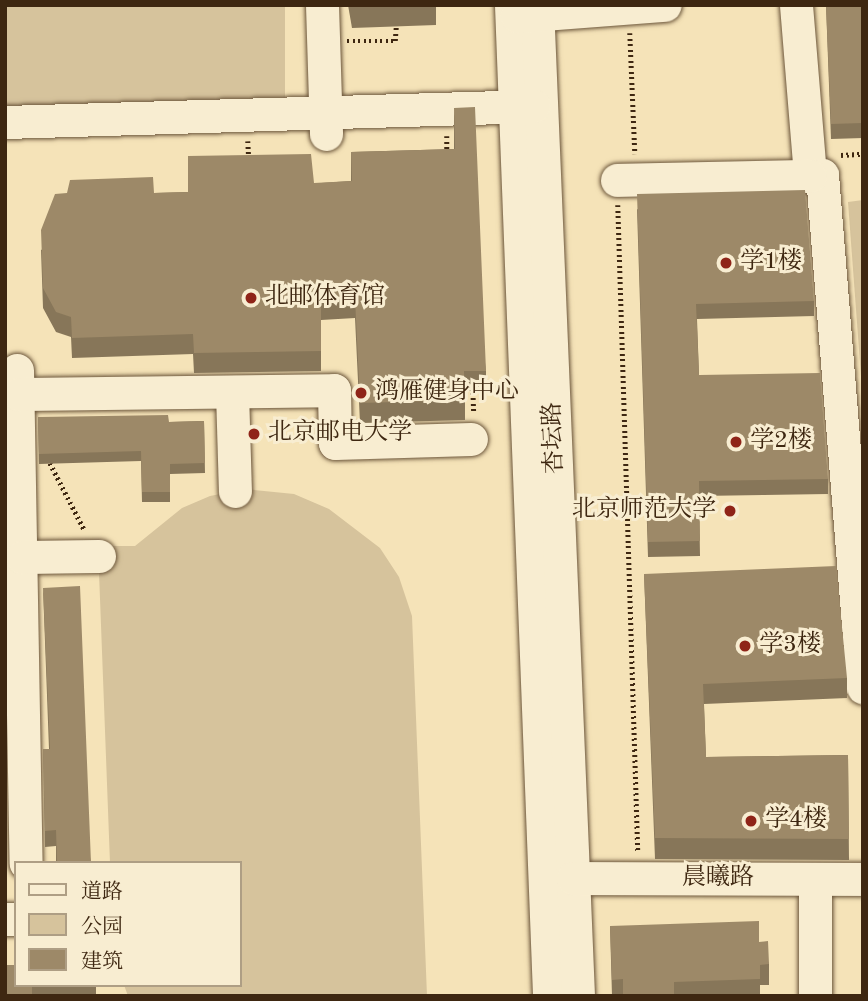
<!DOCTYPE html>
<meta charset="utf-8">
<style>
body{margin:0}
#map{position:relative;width:868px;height:1001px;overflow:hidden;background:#f5e3b8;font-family:"Old Standard TT","Noto Serif SC",serif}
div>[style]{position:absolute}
.green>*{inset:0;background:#d6c39c;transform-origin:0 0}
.path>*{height:4.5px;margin-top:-2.25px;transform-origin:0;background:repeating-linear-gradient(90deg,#3e2711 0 2px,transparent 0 5.5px)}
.roads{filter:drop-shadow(0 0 2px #6c563b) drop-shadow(0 0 2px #6c563b)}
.minor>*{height:33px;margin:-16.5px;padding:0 16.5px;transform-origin:16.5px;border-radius:16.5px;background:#f8edd1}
.wall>*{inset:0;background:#877659;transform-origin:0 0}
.building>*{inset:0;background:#9d8968}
.dots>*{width:19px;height:19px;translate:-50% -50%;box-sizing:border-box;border:4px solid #f8edd1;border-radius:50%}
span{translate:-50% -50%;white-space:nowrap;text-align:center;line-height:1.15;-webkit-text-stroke:6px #f8edd1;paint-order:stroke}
.poi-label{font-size:24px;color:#3e2711}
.left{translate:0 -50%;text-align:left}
.right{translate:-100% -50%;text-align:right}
.street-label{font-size:24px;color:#3e2711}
.frame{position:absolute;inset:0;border:7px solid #3e2711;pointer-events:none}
.legend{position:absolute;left:14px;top:861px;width:228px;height:126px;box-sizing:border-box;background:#f8edd1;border:2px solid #ae9e84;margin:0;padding:9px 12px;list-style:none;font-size:21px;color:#3e2711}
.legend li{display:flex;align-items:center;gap:14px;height:35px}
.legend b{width:35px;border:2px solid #ae9e84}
</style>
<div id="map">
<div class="green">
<div style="left:5px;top:5px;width:280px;height:104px"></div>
<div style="clip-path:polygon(863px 200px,863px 403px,848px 202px)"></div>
<div style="clip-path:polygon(245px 489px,294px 494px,329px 509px,380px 548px,399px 577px,412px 616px,427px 996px,128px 996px,124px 985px,240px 985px,240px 863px,110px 863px,98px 546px,135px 546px,182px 508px,210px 496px)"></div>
</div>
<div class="path">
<div style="left:630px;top:33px;width:121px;rotate:87.6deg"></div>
<div style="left:347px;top:41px;width:48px"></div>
<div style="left:395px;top:41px;width:15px;rotate:-86deg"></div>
<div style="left:447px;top:136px;width:19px;rotate:90deg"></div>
<div style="left:248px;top:141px;width:19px;rotate:87deg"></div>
<div style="left:841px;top:155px;width:22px;rotate:-3deg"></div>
<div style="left:618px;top:205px;width:649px;rotate:88.23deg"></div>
<div style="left:473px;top:387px;width:27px;rotate:88deg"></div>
<div style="left:50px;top:463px;width:76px;rotate:62.8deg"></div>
</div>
<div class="roads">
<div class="minor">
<div style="left:322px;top:5px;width:129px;rotate:88.2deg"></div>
<div style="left:511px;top:5px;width:992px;rotate:87.8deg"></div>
<div style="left:537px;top:5px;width:992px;rotate:87.63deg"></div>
<div style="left:796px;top:5px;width:172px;rotate:85.3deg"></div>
<div style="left:810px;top:176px;width:12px;rotate:-5deg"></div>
<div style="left:822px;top:175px;width:514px;rotate:85.42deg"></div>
<div style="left:517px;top:16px;width:148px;rotate:-4.3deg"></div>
<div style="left:5px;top:122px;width:529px;rotate:-1.73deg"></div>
<div style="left:617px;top:180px;width:193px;rotate:-1.2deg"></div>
<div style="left:17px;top:370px;width:493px;rotate:89deg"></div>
<div style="left:232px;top:392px;width:99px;rotate:88.3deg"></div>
<div style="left:19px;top:394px;width:315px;rotate:-0.7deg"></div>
<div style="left:334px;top:390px;width:53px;rotate:88.9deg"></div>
<div style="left:335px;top:443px;width:136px;rotate:-1.7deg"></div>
<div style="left:22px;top:557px;width:77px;rotate:-0.7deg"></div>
<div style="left:573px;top:878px;width:290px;rotate:0.2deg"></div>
<div style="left:5px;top:919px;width:11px"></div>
<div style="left:815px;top:996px;width:117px;rotate:-90deg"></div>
</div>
</div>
<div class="wall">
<div style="clip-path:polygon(348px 5px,436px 5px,436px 25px,352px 28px)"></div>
<div style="clip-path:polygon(826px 5px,863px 5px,863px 138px,831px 139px)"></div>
<div style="clip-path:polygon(454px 108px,486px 371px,486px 391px,465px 391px,465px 420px,360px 423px,355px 318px,321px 320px,321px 371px,194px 373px,193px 354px,72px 358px,71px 337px,56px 332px,43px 308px,41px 250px,154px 193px,188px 192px,351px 181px,351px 152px,454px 149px)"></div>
<div style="clip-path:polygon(637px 209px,814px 301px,814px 316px,697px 319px,699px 375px,828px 479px,828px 494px,699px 496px,700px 556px,648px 557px)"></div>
<div style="clip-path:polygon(38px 417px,169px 422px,204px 421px,205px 473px,170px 474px,170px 502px,142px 502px,141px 461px,39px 464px)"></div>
<div style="clip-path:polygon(644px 574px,847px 678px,847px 698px,704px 704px,706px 757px,848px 755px,849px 860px,655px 859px)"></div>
<div style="clip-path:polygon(43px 588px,91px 863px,56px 863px,56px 846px,45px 847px,43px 749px,49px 749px)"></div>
<div style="clip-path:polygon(610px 926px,759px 942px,769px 964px,769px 985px,760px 985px,760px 996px,612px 996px)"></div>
<div style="left:16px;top:985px;width:80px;height:16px"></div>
</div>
<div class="building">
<div style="clip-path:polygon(351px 5px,420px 5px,352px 7px)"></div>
<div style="clip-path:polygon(826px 5px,863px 5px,863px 123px,831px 124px)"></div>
<div style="clip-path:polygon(475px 107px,486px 371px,464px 371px,465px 400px,360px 403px,355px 298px,321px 300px,321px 351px,194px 353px,193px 334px,72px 338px,71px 317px,56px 312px,43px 288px,41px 230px,55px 194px,67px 193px,70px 180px,153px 177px,154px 193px,188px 192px,188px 156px,311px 154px,314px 183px,352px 181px,351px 152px,455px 149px,454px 108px)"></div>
<div style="clip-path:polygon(805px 190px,814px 301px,696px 304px,699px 375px,820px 373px,828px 479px,699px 481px,700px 541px,648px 542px,637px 194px)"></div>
<div style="clip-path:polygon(168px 415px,169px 422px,204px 421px,205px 463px,170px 464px,170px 492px,142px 492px,141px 451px,39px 454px,38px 417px)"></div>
<div style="clip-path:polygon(836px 566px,847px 678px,703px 684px,706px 757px,848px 755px,849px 839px,655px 838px,644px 574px)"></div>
<div style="clip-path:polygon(80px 586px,91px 863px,57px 863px,56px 830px,45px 831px,43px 749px,50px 749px,43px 588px)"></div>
<div style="clip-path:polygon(759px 921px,759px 942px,768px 941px,769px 964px,760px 965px,760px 979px,674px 982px,674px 996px,623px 996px,623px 979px,612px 980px,610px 926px)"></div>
<div style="clip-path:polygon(5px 965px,16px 965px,16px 985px,32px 985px,32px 996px,5px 996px)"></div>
</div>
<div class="dots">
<div style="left:726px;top:263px;background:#8f2418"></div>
<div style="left:251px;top:298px;background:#8f2418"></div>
<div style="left:361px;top:393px;background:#8f2418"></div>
<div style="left:254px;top:434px;background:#8f2418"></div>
<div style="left:736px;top:442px;background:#8f2418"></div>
<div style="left:730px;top:511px;background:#8f2418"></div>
<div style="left:745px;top:646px;background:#8f2418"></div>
<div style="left:751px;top:821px;background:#8f2418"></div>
</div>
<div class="poi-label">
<span class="left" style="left:740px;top:263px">学1楼</span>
<span class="left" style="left:265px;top:298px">北邮体育馆</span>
<span class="left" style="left:375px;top:393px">鸿雁健身中心</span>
<span class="left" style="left:268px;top:434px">北京邮电大学</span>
<span class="left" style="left:750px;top:442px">学2楼</span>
<span class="right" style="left:716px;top:511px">北京师范大学</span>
<span class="left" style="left:759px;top:646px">学3楼</span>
<span class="left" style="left:765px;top:821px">学4楼</span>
</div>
<div class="street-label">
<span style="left:555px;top:438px;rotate:-92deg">杏坛路</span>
<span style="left:718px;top:879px">晨曦路</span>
</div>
<div class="frame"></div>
<ul class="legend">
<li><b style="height:9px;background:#f8edd1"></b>道路</li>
<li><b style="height:19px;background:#d6c39c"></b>公园</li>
<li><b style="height:19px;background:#9d8968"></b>建筑</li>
</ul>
</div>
